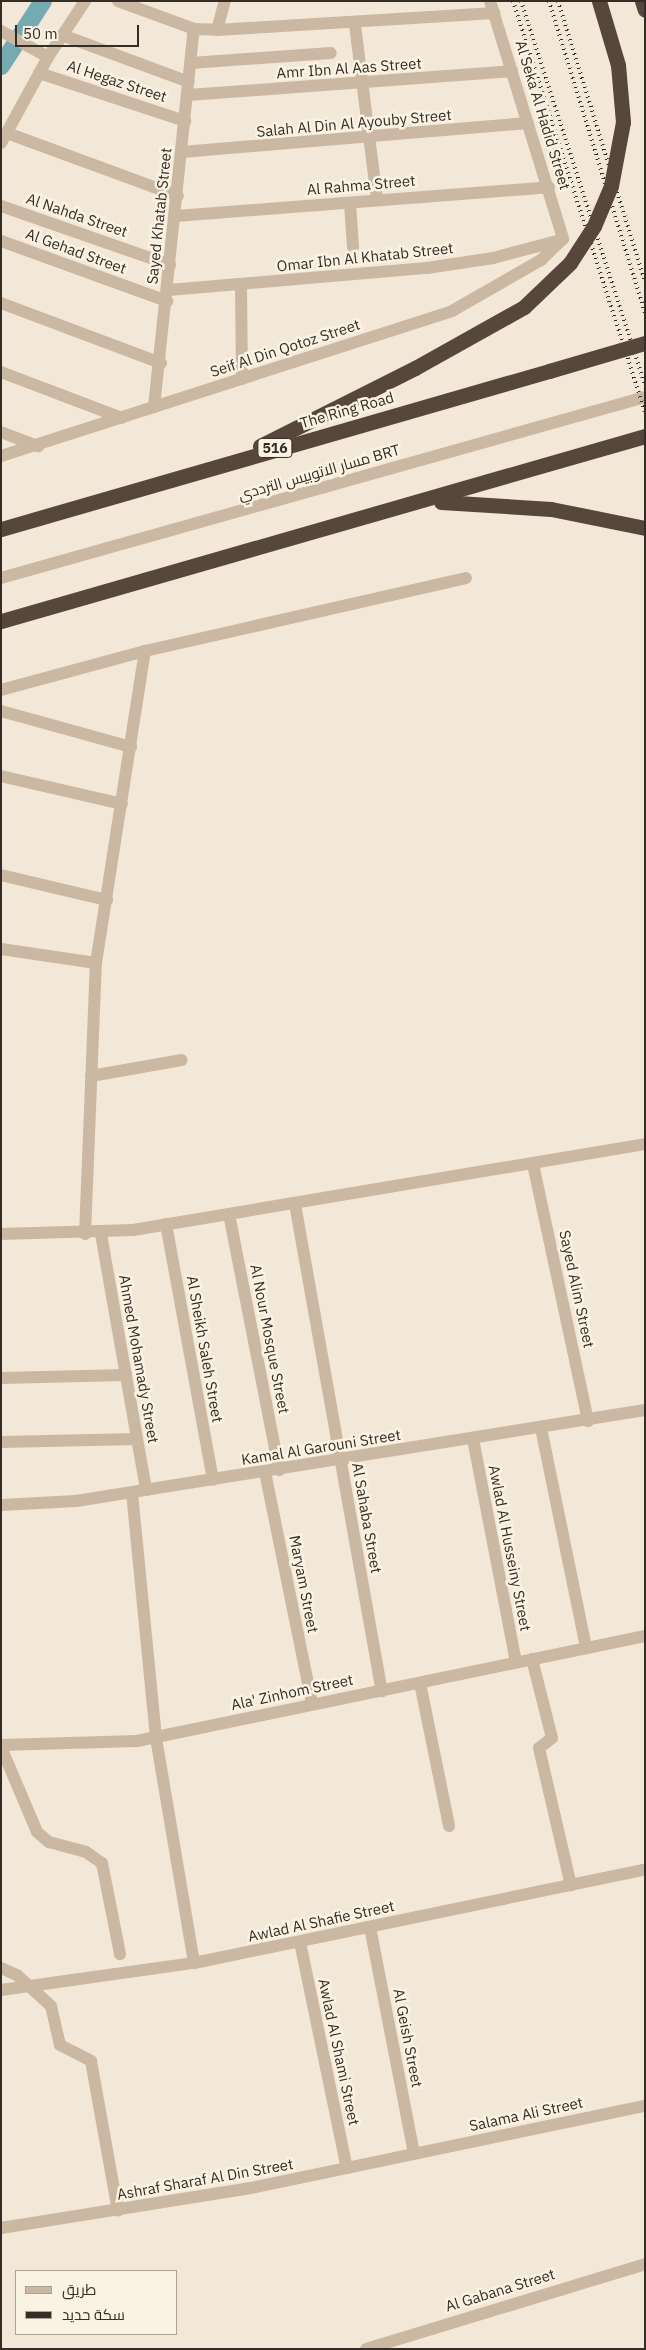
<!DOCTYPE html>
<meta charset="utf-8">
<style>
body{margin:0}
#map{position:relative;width:646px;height:2350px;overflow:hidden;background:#f3e8d7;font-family:"IBM Plex Sans",Cairo,sans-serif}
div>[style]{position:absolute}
.canal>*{height:18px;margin:-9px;padding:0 9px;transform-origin:9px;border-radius:9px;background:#74aab2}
.minor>*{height:12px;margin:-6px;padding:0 6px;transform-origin:6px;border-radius:6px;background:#cbb8a2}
.highway>*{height:15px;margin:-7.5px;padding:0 7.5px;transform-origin:7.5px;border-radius:7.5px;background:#57463c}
.rail>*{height:4px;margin-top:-2px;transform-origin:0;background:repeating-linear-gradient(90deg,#352c25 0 1px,transparent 0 5px)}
.highway-bridge>*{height:15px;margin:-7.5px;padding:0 7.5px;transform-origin:7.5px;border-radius:7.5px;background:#57463c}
span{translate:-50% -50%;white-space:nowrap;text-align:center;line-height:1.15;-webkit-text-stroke:5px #faf2e3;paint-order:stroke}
.shield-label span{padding:1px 4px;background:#faf2e3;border:1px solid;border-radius:4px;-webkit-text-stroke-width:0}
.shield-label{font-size:14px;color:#352c25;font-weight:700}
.street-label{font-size:15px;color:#352c25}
.frame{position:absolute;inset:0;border:2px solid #352c25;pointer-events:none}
.legend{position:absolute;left:15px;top:2270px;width:162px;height:65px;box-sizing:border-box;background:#faf2e3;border:1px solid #aba397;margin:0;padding:6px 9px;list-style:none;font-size:15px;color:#352c25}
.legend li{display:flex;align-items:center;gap:10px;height:25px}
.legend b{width:25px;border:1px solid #aba397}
.scale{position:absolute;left:15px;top:25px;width:124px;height:22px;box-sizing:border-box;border:2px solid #352c25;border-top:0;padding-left:6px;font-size:15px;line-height:18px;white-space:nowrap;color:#352c25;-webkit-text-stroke:4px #faf2e3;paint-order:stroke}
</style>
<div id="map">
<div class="canal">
<div style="left:1px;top:66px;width:77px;rotate:-57.1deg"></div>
</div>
<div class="minor">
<div style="left:118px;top:1px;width:81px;rotate:20.2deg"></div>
<div style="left:194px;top:29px;width:23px;rotate:2deg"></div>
<div style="left:217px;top:30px;width:278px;rotate:-3.5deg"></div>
<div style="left:490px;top:1px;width:249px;rotate:72.9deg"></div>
<div style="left:355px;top:25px;width:176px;rotate:82.8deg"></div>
<div style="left:217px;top:30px;width:30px;rotate:-75deg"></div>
<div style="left:1px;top:31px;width:54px;rotate:29deg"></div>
<div style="left:62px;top:35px;width:135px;rotate:20.3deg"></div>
<div style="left:191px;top:63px;width:140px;rotate:-4.1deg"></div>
<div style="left:39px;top:73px;width:154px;rotate:18.2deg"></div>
<div style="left:188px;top:95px;width:325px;rotate:-4.2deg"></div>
<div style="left:7px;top:133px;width:182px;rotate:20.2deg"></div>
<div style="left:1px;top:143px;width:98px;rotate:-61.3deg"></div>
<div style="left:48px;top:57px;width:67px;rotate:-56.5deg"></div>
<div style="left:182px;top:152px;width:347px;rotate:-4.8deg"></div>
<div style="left:350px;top:203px;width:44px;rotate:86.1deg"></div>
<div style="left:1px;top:206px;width:179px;rotate:19.2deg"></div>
<div style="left:176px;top:216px;width:374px;rotate:-4.4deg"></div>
<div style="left:1px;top:241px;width:177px;rotate:19.9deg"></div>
<div style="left:241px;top:285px;width:94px;rotate:89.4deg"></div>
<div style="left:169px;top:290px;width:259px;rotate:-4.9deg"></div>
<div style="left:427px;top:268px;width:67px;rotate:-8.6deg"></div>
<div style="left:493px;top:258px;width:70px;rotate:-14.8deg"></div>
<div style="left:1px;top:303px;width:171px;rotate:20.6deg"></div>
<div style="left:1px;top:372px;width:129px;rotate:20.8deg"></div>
<div style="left:154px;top:407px;width:380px;rotate:-84deg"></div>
<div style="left:1px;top:432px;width:40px;rotate:21deg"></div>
<div style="left:1px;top:456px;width:474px;rotate:-17.8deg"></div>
<div style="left:452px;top:311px;width:103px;rotate:-29.8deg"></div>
<div style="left:541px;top:260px;width:30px;rotate:-44deg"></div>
<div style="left:1px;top:578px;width:669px;rotate:-15.7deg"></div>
<div style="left:1px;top:690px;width:149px;rotate:-15.2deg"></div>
<div style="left:145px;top:651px;width:329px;rotate:-12.8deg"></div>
<div style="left:1px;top:711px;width:135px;rotate:15.5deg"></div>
<div style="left:1px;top:776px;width:124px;rotate:13deg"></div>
<div style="left:1px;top:875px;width:109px;rotate:13.3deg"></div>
<div style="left:1px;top:949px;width:96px;rotate:8.4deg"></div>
<div style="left:91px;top:1076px;width:92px;rotate:-10deg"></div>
<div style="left:533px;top:1164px;width:263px;rotate:77.9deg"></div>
<div style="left:295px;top:1204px;width:495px;rotate:79.9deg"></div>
<div style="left:229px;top:1214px;width:261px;rotate:78.9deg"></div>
<div style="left:166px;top:1224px;width:260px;rotate:79.6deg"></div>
<div style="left:1px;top:1234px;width:132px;rotate:-1.7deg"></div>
<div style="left:133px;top:1230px;width:519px;rotate:-9.53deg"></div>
<div style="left:85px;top:1234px;width:271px;rotate:-87.7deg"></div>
<div style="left:96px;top:963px;width:316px;rotate:-81.1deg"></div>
<div style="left:101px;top:1234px;width:260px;rotate:80deg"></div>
<div style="left:1px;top:1378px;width:125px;rotate:-1.4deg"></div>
<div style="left:541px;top:1428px;width:225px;rotate:78.4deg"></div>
<div style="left:473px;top:1439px;width:227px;rotate:79.1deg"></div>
<div style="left:1px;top:1442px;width:136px;rotate:-1.3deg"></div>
<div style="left:265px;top:1472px;width:236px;rotate:78.5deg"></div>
<div style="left:132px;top:1493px;width:246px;rotate:84.4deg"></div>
<div style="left:156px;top:1738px;width:228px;rotate:80.4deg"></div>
<div style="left:1px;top:1505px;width:75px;rotate:-3.1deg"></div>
<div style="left:76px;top:1501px;width:576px;rotate:-9.09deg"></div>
<div style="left:532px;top:1659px;width:81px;rotate:75.8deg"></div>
<div style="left:552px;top:1738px;width:16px;rotate:142deg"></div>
<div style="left:539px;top:1748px;width:141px;rotate:76.9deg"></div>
<div style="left:420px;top:1683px;width:146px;rotate:78.5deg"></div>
<div style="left:1px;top:1745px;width:136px;rotate:-1.7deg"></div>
<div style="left:137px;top:1741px;width:519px;rotate:-11.68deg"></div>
<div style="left:1px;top:1747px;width:92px;rotate:67deg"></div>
<div style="left:37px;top:1832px;width:16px;rotate:40deg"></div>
<div style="left:49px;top:1842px;width:38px;rotate:15deg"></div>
<div style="left:86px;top:1852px;width:19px;rotate:35deg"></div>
<div style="left:102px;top:1863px;width:93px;rotate:78.8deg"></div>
<div style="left:370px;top:1927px;width:231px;rotate:79deg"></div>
<div style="left:300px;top:1942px;width:231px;rotate:78.3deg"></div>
<div style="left:1px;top:1968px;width:17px;rotate:24deg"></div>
<div style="left:17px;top:1975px;width:46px;rotate:42.4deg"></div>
<div style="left:51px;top:2006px;width:40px;rotate:77deg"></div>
<div style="left:60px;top:2045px;width:35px;rotate:27deg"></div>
<div style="left:91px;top:2061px;width:152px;rotate:79.8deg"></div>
<div style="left:1px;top:1990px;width:195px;rotate:-8deg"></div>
<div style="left:194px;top:1963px;width:460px;rotate:-11.7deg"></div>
<div style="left:1px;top:2228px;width:253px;rotate:-9.1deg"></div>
<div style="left:251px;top:2188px;width:402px;rotate:-11.8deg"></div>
<div style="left:366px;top:2349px;width:292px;rotate:-16.9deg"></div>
</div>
<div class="highway">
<div style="left:642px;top:1px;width:9px;rotate:72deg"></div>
<div style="left:260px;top:446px;width:174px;rotate:-26.7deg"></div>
<div style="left:441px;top:502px;width:110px;rotate:3.6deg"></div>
<div style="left:551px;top:509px;width:96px;rotate:11.4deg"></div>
<div style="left:1px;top:529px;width:570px;rotate:-16.08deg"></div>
<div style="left:1px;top:621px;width:670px;rotate:-16.03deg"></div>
</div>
<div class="rail">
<div style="left:513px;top:1px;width:431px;rotate:72.2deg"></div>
<div style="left:521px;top:1px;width:403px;rotate:72.1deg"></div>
<div style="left:549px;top:1px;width:326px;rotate:72.9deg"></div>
<div style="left:558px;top:1px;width:294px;rotate:72.8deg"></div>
</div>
<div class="highway-bridge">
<div style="left:415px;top:368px;width:125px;rotate:-29.2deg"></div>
<div style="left:524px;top:307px;width:64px;rotate:-43.7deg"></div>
<div style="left:570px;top:263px;width:44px;rotate:-57deg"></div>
<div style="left:594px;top:226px;width:43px;rotate:-67deg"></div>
<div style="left:611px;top:186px;width:65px;rotate:-79.4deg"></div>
<div style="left:623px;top:122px;width:57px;rotate:-95deg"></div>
<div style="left:618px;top:65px;width:67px;rotate:-106.5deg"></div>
<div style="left:549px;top:371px;width:100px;rotate:-16.3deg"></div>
</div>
<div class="shield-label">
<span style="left:275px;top:448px">516</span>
</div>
<div class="street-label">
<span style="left:349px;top:68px;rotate:-4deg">Amr Ibn Al Aas Street</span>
<span style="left:117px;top:81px;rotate:18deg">Al Hegaz Street</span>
<span style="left:543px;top:115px;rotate:73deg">Al Seka Al Hadid Street</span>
<span style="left:354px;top:123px;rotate:-5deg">Salah Al Din Al Ayouby Street</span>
<span style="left:361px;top:185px;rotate:-5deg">Al Rahma Street</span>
<span style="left:77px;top:215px;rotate:19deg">Al Nahda Street</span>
<span style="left:159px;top:216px;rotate:-84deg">Sayed Khatab Street</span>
<span style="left:76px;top:251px;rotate:20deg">Al Gehad Street</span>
<span style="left:365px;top:257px;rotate:-6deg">Omar Ibn Al Khatab Street</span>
<span style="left:285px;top:348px;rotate:-18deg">Seif Al Din Qotoz Street</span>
<span style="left:347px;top:410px;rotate:-16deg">The Ring Road</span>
<span style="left:319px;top:472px;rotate:-16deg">مسار الاتوبيس الترددي BRT</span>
<span style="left:577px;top:1289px;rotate:78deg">Sayed Alim Street</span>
<span style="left:270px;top:1339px;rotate:79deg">Al Nour Mosque Street</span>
<span style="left:205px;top:1349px;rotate:80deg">Al Sheikh Saleh Street</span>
<span style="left:139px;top:1359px;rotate:80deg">Ahmed Mohamady Street</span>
<span style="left:321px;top:1447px;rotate:-9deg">Kamal Al Garouni Street</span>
<span style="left:367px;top:1518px;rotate:80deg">Al Sahaba Street</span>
<span style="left:510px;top:1548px;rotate:79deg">Awlad Al Husseiny Street</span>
<span style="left:304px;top:1584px;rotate:79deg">Maryam Street</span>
<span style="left:292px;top:1692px;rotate:-12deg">Ala' Zinhom Street</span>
<span style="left:321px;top:1921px;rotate:-12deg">Awlad Al Shafie Street</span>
<span style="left:408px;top:2038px;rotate:79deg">Al Geish Street</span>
<span style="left:339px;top:2052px;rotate:78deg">Awlad Al Shami Street</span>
<span style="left:526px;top:2114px;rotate:-12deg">Salama Ali Street</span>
<span style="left:205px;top:2179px;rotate:-10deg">Ashraf Sharaf Al Din Street</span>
<span style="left:500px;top:2290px;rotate:-17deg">Al Gabana Street</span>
</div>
<div class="frame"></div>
<ul class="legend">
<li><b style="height:6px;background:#cbb8a2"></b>طريق</li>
<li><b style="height:6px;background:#352c25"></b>سكة حديد</li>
</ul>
<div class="scale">50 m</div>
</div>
